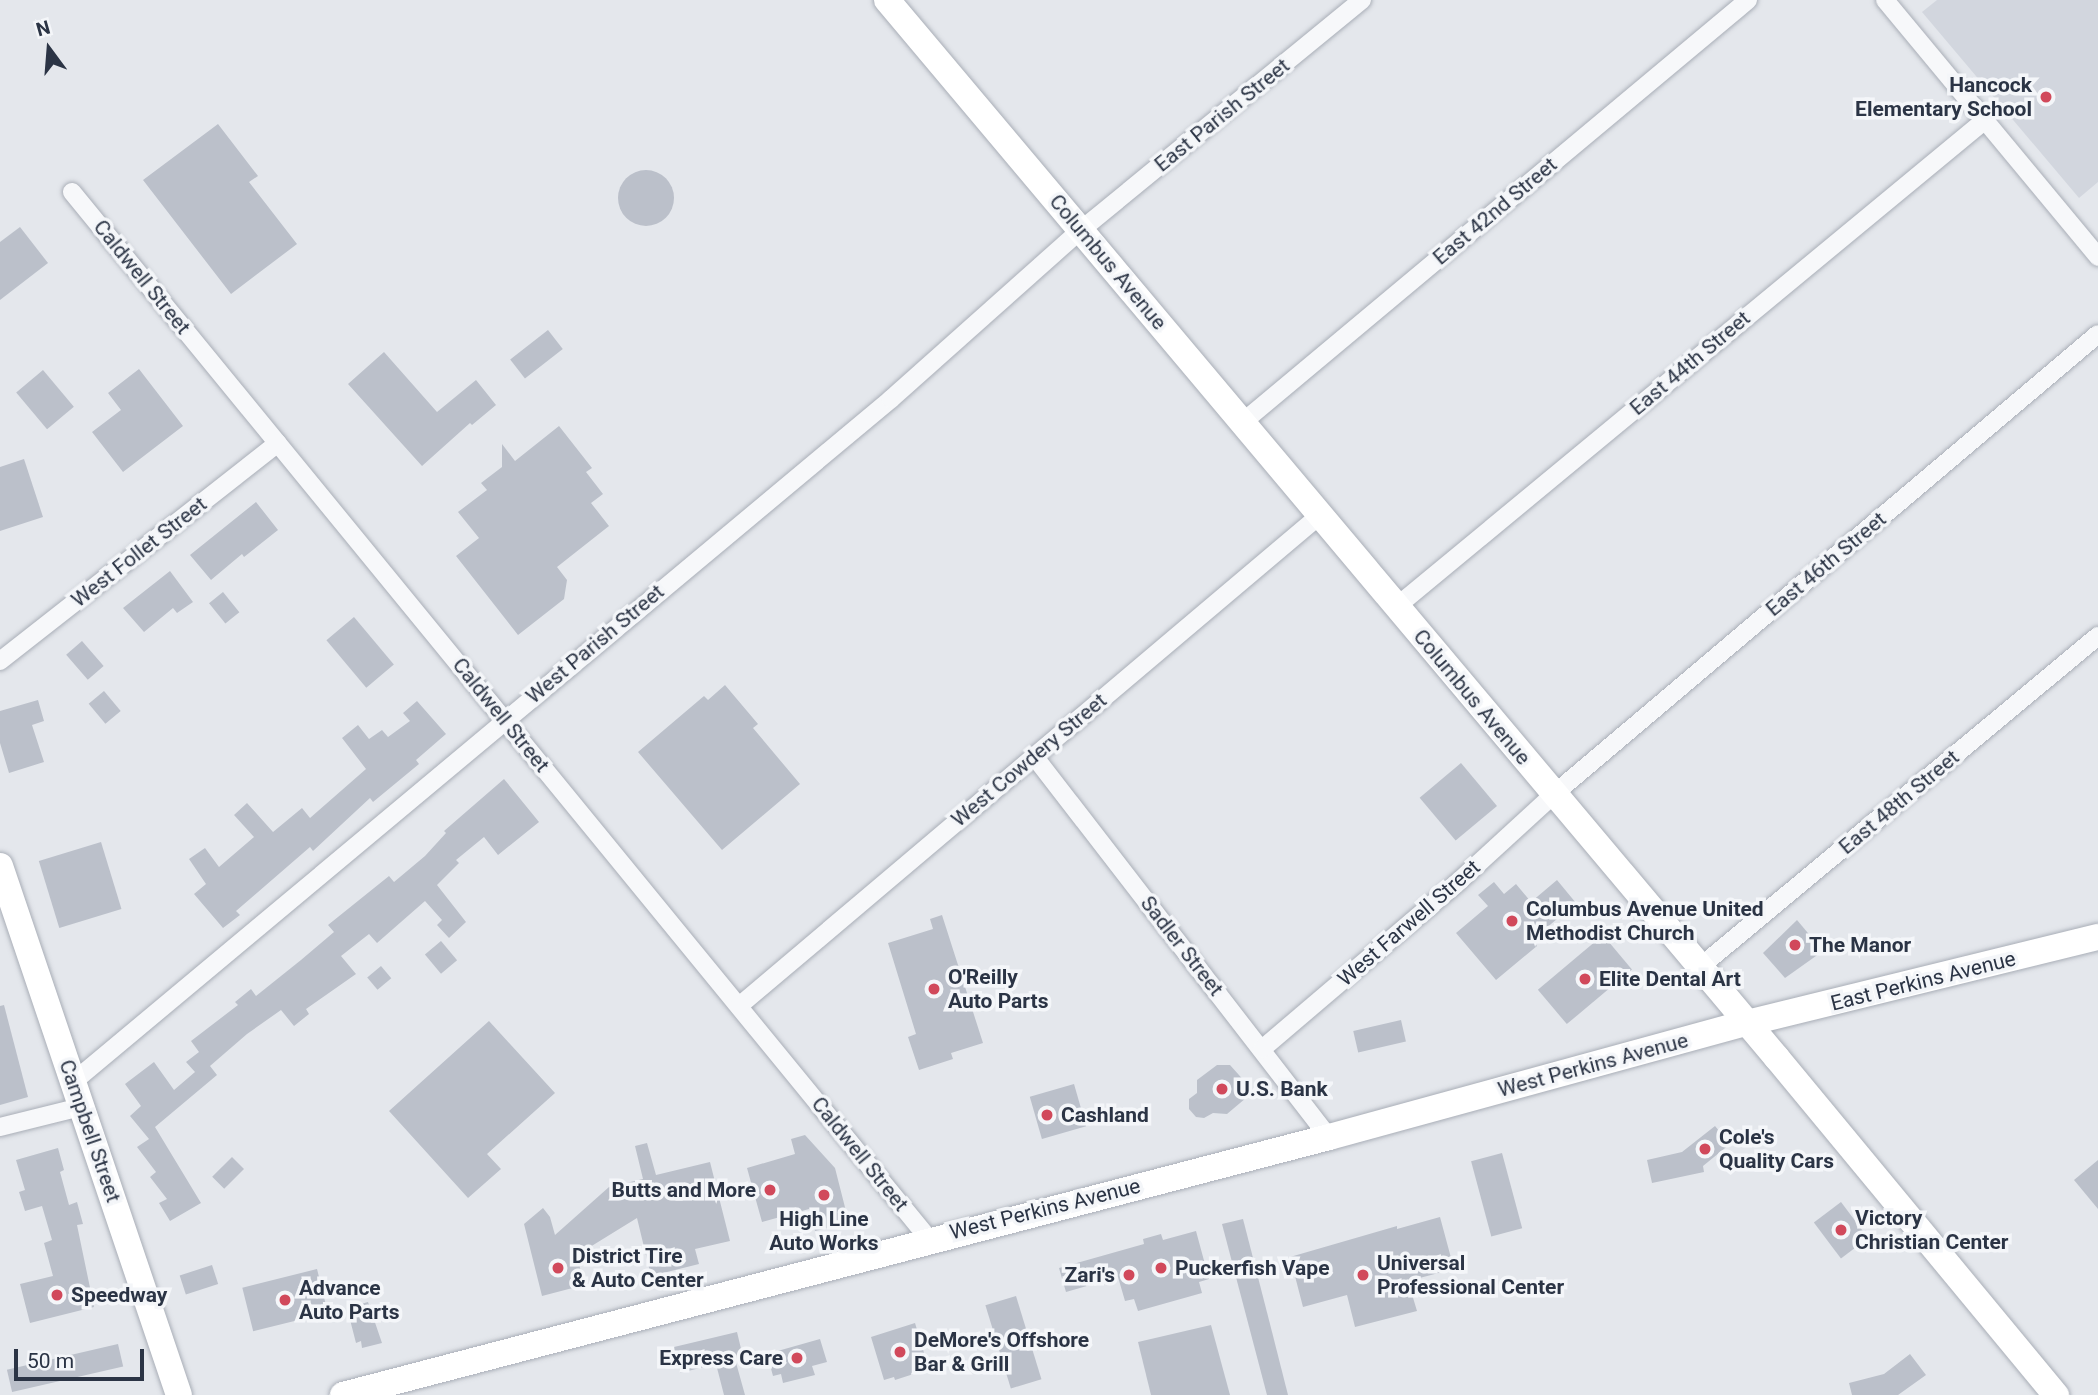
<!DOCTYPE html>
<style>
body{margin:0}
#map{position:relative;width:2098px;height:1395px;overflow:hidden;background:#e4e7ec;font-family:Roboto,sans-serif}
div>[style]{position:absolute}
.built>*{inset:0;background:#d2d6de}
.building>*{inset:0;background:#bbc0ca;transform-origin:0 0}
.round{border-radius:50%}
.roads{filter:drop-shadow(0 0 2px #a9aeb7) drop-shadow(0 0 2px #a9aeb7)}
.street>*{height:18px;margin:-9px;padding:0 9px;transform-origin:9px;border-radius:9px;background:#f7f8fa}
.secondary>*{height:26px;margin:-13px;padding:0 13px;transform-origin:13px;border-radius:13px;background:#fff}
.dots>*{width:19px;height:19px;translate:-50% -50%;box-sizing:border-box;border:4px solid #f4f6f9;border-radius:50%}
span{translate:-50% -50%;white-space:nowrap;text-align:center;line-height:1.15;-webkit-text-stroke:7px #f4f6f9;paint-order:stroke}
.poi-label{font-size:21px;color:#2b3445;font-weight:700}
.right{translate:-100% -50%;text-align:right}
.left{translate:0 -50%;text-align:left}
.street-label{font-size:21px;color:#2b3445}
.north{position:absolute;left:14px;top:14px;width:70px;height:70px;-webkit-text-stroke:5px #f4f6f9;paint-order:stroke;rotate:344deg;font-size:19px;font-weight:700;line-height:28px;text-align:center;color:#2b3445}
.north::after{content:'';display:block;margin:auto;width:24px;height:32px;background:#2b3445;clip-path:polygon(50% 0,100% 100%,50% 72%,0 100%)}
.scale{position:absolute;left:14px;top:1349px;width:130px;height:32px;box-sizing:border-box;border:4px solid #2b3445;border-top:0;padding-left:9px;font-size:21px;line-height:24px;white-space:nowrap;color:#2b3445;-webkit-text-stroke:5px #f4f6f9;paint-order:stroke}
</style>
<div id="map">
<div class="built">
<div style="clip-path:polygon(1937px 0,2098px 0,2098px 182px,2079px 198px,1922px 12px)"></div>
</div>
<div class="building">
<div style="clip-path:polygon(218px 124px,258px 176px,249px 182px,297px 244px,231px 294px,143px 180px)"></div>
<div class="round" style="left:618px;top:170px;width:56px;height:56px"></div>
<div style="clip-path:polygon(20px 227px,48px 263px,0 300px,0 242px)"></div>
<div style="left:548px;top:330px;width:24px;height:48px;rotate:52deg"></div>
<div style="clip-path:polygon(384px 352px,437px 412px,476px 380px,496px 405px,472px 425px,470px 423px,422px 466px,348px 384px)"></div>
<div style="clip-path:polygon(139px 369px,183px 426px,123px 472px,92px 432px,121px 410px,108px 393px)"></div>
<div style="left:43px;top:370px;width:48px;height:35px;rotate:50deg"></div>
<div style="clip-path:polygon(559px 426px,592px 468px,586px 472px,603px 494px,591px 503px,609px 526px,557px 567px,567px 580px,564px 599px,518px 635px,456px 556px,479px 538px,458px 512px,487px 490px,481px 483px,502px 467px,502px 444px,515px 461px)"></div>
<div style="clip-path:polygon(24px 459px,43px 517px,0 531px,0 467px)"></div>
<div style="clip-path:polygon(256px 502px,278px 530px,244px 557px,242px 554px,211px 580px,190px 555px)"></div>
<div style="clip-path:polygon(170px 571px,193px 602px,177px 613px,173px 608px,144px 632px,123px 608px)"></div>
<div style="left:223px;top:592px;width:26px;height:18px;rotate:51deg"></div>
<div style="left:354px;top:617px;width:62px;height:36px;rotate:50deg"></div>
<div style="left:82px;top:641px;width:33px;height:21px;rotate:49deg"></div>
<div style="clip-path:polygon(725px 685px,758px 724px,753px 728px,800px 784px,722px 850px,638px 752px,704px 696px,708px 700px)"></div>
<div style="left:104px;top:691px;width:26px;height:20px;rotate:50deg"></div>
<div style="clip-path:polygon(38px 700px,44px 721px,32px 725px,44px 762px,9px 773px,0 743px,0 711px)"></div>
<div style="clip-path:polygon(417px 701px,446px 734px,416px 760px,419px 764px,373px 802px,370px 798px,313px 851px,310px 847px,236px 911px,240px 915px,223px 928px,194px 894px,206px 884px,189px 859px,205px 848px,219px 867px,254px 837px,234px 815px,247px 803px,273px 832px,302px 808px,310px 818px,366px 769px,342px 738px,358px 725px,369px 739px,382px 730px,388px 737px,410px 721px,403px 713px)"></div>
<div style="left:1461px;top:763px;width:56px;height:54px;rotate:50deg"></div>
<div style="clip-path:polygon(504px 779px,539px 822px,498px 855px,484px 837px,456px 860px,459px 863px,437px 885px,466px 922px,449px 938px,437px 925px,442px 920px,425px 901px,377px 943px,369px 934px,341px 956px,356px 974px,306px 1009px,309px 1014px,294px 1026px,281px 1010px,247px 1034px,210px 1066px,217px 1075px,155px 1127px,201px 1203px,170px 1221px,159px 1203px,167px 1199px,150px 1177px,156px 1172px,137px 1147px,149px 1139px,130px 1116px,141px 1106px,125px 1084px,154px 1062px,174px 1090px,195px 1072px,186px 1062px,199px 1052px,191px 1041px,238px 1005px,235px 1002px,251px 989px,256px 996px,301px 960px,334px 932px,328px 925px,389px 876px,394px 882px,425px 856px,446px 833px,444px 831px)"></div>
<div style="left:101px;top:842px;width:70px;height:65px;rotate:73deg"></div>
<div style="clip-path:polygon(1557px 880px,1576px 903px,1532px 940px,1537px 946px,1496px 980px,1456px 933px,1488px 906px,1478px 895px,1494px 882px,1504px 894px,1516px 884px,1531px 902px)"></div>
<div style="clip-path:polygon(942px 915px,983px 1043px,951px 1053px,953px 1059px,919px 1070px,908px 1037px,916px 1034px,888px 943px,933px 929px,930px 919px)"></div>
<div style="clip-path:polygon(1797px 920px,1823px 951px,1785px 978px,1763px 953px)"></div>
<div style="left:1603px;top:935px;width:45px;height:85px;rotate:50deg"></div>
<div style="left:441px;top:941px;width:25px;height:21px;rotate:50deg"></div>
<div style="left:381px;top:966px;width:16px;height:18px;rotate:50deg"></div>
<div style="clip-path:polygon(4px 1005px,28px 1097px,0 1105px,0 1006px)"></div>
<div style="left:1401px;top:1020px;width:22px;height:49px;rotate:77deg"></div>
<div style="clip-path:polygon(489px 1021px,555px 1093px,487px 1154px,501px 1169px,468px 1198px,389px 1111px)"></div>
<div style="clip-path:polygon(1217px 1065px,1230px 1065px,1247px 1084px,1246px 1098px,1227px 1114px,1213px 1113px,1204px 1118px,1196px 1117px,1189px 1109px,1189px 1099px,1197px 1093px,1197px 1080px)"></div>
<div style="left:1074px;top:1084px;width:44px;height:46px;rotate:74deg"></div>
<div style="clip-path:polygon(1715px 1126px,1730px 1144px,1703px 1166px,1704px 1172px,1652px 1183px,1647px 1160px,1682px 1152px)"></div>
<div style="clip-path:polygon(805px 1135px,835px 1168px,849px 1223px,815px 1231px,809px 1209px,762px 1222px,747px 1168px,795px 1154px,791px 1139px)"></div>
<div style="clip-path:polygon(647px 1143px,656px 1175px,710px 1162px,730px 1241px,695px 1249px,699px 1264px,651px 1276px,637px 1218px,577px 1255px,584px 1285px,542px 1296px,524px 1224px,543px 1208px,550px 1217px,555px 1235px,609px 1187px,643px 1179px,635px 1146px)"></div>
<div style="clip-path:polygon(58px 1148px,64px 1170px,60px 1172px,69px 1205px,77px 1202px,83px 1224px,77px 1225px,94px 1307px,30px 1323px,20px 1284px,53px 1276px,44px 1243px,52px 1240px,42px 1206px,25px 1211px,19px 1192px,25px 1190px,16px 1160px)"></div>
<div style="left:1502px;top:1153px;width:78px;height:32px;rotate:75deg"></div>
<div style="left:232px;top:1157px;width:17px;height:28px;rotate:45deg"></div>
<div style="clip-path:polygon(2098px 1160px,2098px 1209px,2074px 1180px)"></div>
<div style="left:1841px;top:1202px;width:45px;height:34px;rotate:53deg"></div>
<div style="clip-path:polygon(1440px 1217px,1454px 1269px,1408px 1281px,1417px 1311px,1355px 1327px,1347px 1295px,1303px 1307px,1290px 1257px,1397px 1226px,1397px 1229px)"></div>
<div style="clip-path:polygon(1243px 1219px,1270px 1324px,1288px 1395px,1267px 1395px,1222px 1224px)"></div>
<div style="clip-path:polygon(1196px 1231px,1209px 1279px,1199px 1282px,1202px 1293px,1138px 1311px,1134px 1299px,1125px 1301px,1118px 1277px,1066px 1292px,1059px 1268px,1144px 1244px,1143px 1239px,1161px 1234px,1163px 1240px)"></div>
<div style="left:212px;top:1265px;width:20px;height:34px;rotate:72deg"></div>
<div style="left:317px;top:1269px;width:45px;height:77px;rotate:76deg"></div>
<div style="left:1016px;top:1296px;width:87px;height:32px;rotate:73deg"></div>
<div style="clip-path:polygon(368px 1302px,382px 1343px,362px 1348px,361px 1341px,356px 1343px,347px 1308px)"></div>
<div style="clip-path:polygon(915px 1323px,928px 1366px,926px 1370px,895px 1380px,894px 1377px,884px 1380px,871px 1337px)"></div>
<div style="clip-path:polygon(1211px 1325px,1230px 1395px,1151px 1395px,1138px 1342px)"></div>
<div style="clip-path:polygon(737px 1332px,743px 1357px,735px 1359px,745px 1395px,724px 1395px,716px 1364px,680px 1373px,674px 1347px)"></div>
<div style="clip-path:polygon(820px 1339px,827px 1362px,812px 1366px,815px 1375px,783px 1383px,781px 1374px,773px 1376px,767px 1354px)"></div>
<div style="left:118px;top:1344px;width:23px;height:114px;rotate:77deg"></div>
<div style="clip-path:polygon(1910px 1354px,1926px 1375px,1898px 1395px,1852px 1395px,1849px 1383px,1884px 1374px)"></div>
</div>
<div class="roads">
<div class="street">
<div style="left:1885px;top:0;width:334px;rotate:50.3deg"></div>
<div style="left:72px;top:192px;width:1353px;rotate:50.7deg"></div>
<div style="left:1243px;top:422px;width:658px;rotate:-39.88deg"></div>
<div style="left:1396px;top:607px;width:764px;rotate:-39.58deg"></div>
<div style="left:0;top:661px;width:353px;rotate:-38.1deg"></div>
<div style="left:1034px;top:756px;width:482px;rotate:52.3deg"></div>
<div style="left:1700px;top:967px;width:518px;rotate:-39.75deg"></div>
<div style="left:739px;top:1006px;width:761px;rotate:-40.2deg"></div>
<div style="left:1262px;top:1049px;width:256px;rotate:-40.4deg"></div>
<div style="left:1457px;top:883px;width:132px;rotate:-42.5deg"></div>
<div style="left:1554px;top:794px;width:712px;rotate:-40.22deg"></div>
<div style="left:73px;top:1082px;width:1066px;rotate:-39.86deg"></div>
<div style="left:891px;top:399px;width:254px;rotate:-41.7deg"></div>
<div style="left:1081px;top:230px;width:363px;rotate:-39.3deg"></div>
<div style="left:0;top:1127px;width:83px;rotate:-13.9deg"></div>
</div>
<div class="secondary">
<div style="left:887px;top:0;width:1383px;rotate:49.93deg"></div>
<div style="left:1777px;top:1058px;width:438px;rotate:50.4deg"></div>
<div style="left:0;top:866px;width:558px;rotate:71.31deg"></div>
<div style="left:343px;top:1395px;width:1019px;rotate:-14.66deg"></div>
<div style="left:1329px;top:1137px;width:433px;rotate:-15.3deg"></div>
<div style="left:1747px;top:1023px;width:361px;rotate:-13.8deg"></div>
</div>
</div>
<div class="dots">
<div style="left:2046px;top:97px;background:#d1495b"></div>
<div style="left:1512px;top:921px;background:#d1495b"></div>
<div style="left:1795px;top:945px;background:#d1495b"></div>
<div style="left:1585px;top:979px;background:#d1495b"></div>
<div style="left:934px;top:989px;background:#d1495b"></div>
<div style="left:1222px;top:1089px;background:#d1495b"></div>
<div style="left:1047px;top:1115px;background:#d1495b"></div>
<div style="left:1705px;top:1149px;background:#d1495b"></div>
<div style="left:770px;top:1190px;background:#d1495b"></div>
<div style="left:824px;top:1195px;background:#d1495b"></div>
<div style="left:1841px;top:1230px;background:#d1495b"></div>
<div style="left:558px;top:1268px;background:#d1495b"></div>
<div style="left:1161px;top:1268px;background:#d1495b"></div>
<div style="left:1129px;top:1275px;background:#d1495b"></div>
<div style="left:1363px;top:1275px;background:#d1495b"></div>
<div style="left:57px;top:1295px;background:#d1495b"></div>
<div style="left:285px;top:1300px;background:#d1495b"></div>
<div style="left:900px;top:1352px;background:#d1495b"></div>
<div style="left:797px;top:1358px;background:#d1495b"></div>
</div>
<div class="poi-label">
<span class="right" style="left:2032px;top:97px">Hancock<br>Elementary School</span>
<span class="left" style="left:1526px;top:921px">Columbus Avenue United<br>Methodist Church</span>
<span class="left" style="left:1809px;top:945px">The Manor</span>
<span class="left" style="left:948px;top:989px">O'Reilly<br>Auto Parts</span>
<span class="left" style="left:1599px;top:979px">Elite Dental Art</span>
<span class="left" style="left:1236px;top:1089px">U.S. Bank</span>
<span class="left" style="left:1061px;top:1115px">Cashland</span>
<span class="left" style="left:1719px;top:1149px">Cole's<br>Quality Cars</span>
<span class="right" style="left:756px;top:1190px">Butts and More</span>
<span class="left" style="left:1855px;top:1230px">Victory<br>Christian Center</span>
<span style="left:824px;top:1231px">High Line<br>Auto Works</span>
<span class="left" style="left:572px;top:1268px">District Tire<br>&amp; Auto Center</span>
<span class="left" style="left:1377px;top:1275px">Universal<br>Professional Center</span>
<span class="left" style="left:1175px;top:1268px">Puckerfish Vape</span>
<span class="right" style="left:1115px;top:1275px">Zari's</span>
<span class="left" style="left:299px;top:1300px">Advance<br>Auto Parts</span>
<span class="left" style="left:71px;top:1295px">Speedway</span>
<span class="left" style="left:914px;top:1352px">DeMore's Offshore<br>Bar &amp; Grill</span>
<span class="right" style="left:783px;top:1358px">Express Care</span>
</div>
<div class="street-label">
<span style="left:1222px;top:115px;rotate:-39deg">East Parish Street</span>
<span style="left:1495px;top:211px;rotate:-40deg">East 42nd Street</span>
<span style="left:1108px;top:262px;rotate:50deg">Columbus Avenue</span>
<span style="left:142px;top:277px;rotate:51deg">Caldwell Street</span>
<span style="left:1690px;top:363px;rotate:-40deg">East 44th Street</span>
<span style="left:139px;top:552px;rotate:-38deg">West Follet Street</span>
<span style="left:1826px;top:564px;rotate:-40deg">East 46th Street</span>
<span style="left:595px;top:644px;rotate:-40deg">West Parish Street</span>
<span style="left:1472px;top:697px;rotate:50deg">Columbus Avenue</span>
<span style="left:501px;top:715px;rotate:51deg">Caldwell Street</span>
<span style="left:1029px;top:760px;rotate:-40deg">West Cowdery Street</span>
<span style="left:1899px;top:802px;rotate:-40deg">East 48th Street</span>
<span style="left:1409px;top:923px;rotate:-41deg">West Farwell Street</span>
<span style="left:1182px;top:946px;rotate:52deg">Sadler Street</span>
<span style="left:1923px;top:981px;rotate:-14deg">East Perkins Avenue</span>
<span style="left:1593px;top:1065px;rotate:-15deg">West Perkins Avenue</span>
<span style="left:90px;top:1131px;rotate:71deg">Campbell Street</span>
<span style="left:860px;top:1154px;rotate:51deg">Caldwell Street</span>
<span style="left:1045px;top:1209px;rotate:-14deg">West Perkins Avenue</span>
</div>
<div class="north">N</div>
<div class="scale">50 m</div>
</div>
